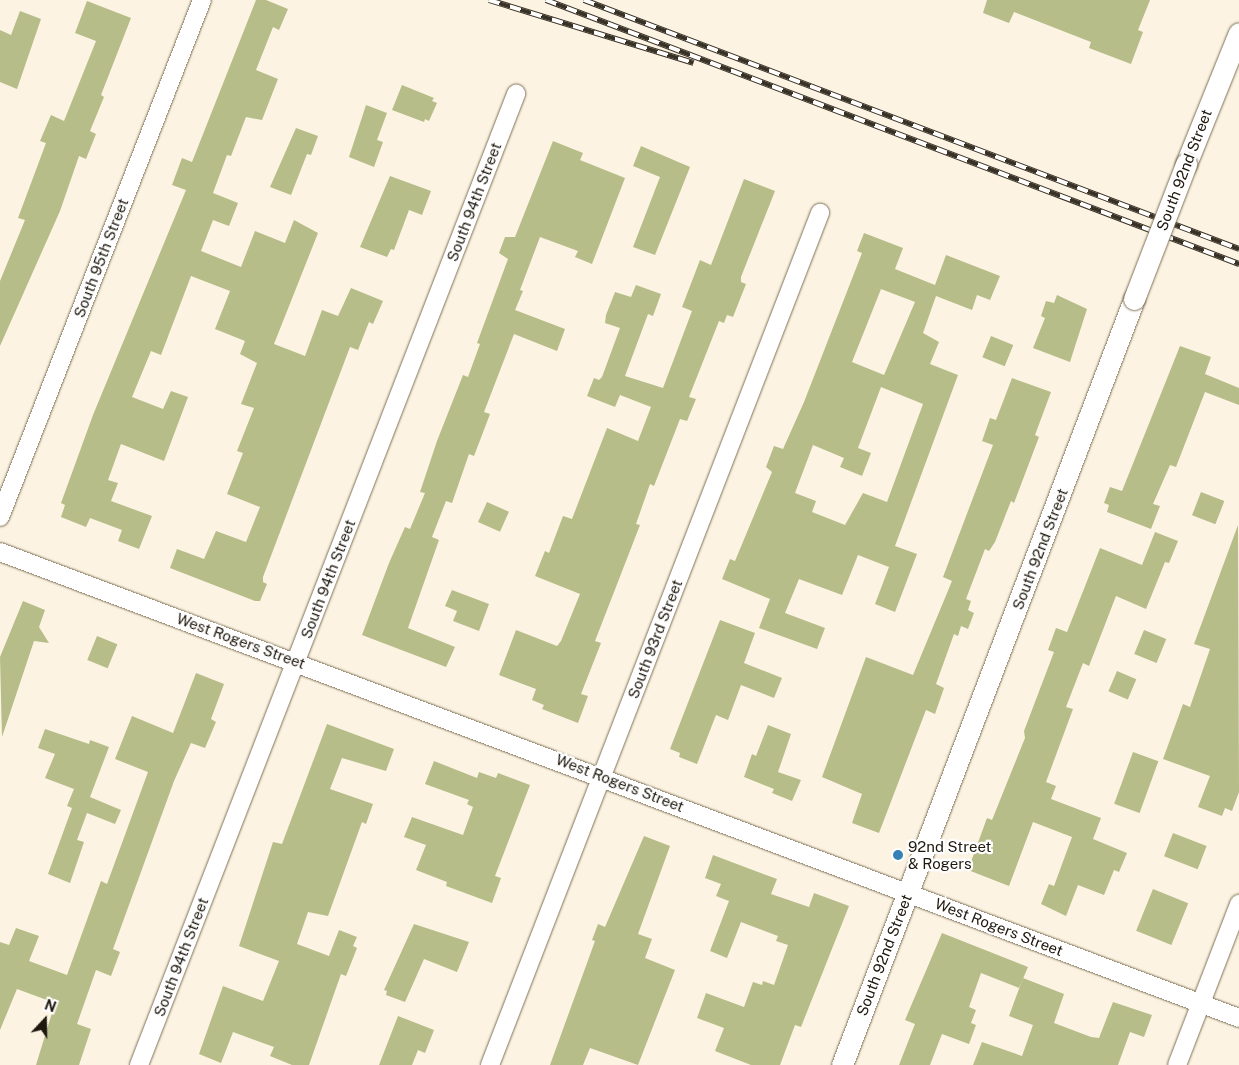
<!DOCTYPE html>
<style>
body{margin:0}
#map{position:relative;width:1239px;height:1065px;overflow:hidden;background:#fcf3e2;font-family:"Public Sans",sans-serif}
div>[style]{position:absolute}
.building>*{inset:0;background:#b6bd89;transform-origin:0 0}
.roads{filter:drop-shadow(0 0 1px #7e7056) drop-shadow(0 0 1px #7e7056)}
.minor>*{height:18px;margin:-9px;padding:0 9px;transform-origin:9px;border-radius:9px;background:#fff}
.tertiary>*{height:21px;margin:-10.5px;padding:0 10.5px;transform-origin:10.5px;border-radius:10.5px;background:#fff}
.rail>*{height:5.5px;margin-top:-2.75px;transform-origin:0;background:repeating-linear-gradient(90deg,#fff 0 11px,#383126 0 22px);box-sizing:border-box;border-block:1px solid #383126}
.bridges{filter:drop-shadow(0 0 1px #7e7056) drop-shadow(0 0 1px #7e7056)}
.tertiary-bridge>*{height:21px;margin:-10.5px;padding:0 10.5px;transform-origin:10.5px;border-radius:10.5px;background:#fff}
.dots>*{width:14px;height:14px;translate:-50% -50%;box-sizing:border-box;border:2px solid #fff;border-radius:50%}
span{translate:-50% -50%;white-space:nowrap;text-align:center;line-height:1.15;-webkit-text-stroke:4.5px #fff;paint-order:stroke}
.street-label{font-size:15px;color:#1e180e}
.poi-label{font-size:15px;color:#1e180e}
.left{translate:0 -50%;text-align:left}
.north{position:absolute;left:20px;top:995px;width:50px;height:50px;-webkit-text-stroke:4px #fff;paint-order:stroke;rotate:21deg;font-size:14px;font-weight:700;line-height:20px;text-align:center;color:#1e180e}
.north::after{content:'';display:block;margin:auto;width:18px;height:22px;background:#1e180e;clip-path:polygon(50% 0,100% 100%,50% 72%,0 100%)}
</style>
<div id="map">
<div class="building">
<div style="clip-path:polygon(256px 0,266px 0,288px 9px,279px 30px,273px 27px,256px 70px,278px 79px,262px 120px,246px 117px,231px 156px,227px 155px,213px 193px,238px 203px,229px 226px,213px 220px,201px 251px,241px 267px,255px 231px,285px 243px,294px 220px,318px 233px,274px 344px,305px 356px,322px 310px,338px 316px,351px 288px,383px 301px,373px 324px,369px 322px,358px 350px,350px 347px,263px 577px,263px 582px,267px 584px,260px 601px,255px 601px,170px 568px,177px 549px,204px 559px,216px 531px,246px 542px,260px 507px,227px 494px,243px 453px,237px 451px,254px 408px,241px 404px,257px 363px,240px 354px,245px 341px,215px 329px,230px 291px,191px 276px,161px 355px,151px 351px,132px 397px,163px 409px,171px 391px,188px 397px,164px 461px,121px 444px,108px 480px,118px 483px,111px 501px,152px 516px,139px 549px,118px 541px,122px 530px,90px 518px,86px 527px,61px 517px,65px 505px,61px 503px,93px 415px,186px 190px,172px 185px,182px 158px,192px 162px)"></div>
<div style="clip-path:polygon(987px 0,1150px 0,1138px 30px,1143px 32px,1131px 64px,1089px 48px,1091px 42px,1014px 12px,1009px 23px,983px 13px)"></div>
<div style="clip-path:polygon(87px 1px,131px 18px,101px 95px,104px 97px,90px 131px,96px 134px,86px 159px,79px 156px,60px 211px,0 346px,0 281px,25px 220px,18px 218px,46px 143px,40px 141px,51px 115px,64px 121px,96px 41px,75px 33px)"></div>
<div style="clip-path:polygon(20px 11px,41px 19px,17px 89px,0 82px,0 30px,11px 35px)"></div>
<div style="clip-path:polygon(402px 85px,434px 98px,432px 101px,437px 103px,429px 121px,425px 119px,424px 122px,392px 110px)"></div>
<div style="clip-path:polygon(366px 105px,387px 113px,377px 140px,383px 142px,374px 167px,349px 157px)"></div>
<div style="clip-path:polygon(296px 128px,318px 136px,311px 155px,307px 154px,291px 195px,270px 187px)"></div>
<div style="clip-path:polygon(553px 141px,583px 153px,580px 160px,625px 178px,592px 264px,575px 257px,578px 251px,540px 237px,520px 290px,523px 291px,515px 310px,565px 329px,557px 351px,514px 334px,484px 412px,490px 414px,474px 456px,469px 454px,452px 503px,446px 501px,432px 537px,439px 540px,408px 628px,455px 647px,446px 667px,362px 635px,389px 563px,405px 527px,410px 529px,425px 493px,420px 492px,437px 441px,463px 375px,468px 377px,480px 344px,477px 343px,508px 259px,499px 253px,505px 237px,515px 237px)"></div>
<div style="clip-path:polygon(641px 146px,690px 167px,655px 255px,633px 247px,660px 177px,633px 166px)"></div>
<div style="clip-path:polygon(390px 176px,431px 191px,422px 215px,409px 210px,394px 250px,391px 249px,387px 257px,360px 247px)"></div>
<div style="clip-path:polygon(744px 179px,775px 191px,741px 277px,741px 282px,746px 284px,733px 317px,727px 315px,724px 323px,719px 321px,689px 397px,696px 399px,687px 421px,680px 419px,654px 486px,650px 484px,636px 524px,640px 525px,595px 641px,601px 643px,581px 694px,588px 696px,578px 723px,542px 709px,544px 705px,532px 700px,536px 689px,499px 675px,516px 630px,557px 646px,561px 641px,580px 594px,535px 576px,545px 551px,549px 553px,563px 516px,572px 519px,607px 428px,638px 441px,651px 407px,620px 395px,615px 407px,587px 396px,594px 378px,599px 380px,602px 377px,620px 328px,605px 323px,606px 315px,615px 292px,631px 297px,636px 285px,661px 294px,653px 316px,648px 314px,625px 376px,663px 388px,692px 311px,682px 307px,700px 260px,711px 265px)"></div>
<div style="clip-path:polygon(evenodd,864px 233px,903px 248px,895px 269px,935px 285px,946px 255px,1000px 276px,990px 300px,977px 295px,972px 310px,936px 296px,923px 333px,939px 342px,930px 364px,958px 375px,895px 546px,917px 554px,895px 612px,875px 604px,889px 567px,858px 555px,842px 595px,799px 579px,785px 613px,825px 628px,817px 649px,759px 628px,770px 599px,722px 579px,730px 559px,735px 561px,772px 472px,766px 467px,774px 446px,783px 449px,804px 402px,862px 253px,857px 251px,864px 233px,881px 289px,915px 302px,884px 375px,852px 362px,881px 289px,864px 233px,881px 387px,923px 404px,887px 502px,863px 493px,845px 525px,812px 512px,816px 501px,795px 493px,813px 445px,844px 458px,840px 467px,862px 476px,871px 453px,858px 448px,881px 387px)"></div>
<div style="clip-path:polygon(1057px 295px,1087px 309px,1070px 362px,1033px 348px,1045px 318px,1041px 316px,1046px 301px,1054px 303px)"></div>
<div style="left:991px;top:336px;width:24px;height:23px;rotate:22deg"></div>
<div style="clip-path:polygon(1180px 346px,1211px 357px,1205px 374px,1239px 388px,1239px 405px,1205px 392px,1176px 467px,1170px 465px,1153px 504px,1160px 506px,1151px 529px,1107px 512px,1109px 505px,1104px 503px,1110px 487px,1122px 491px)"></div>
<div style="clip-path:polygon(1012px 378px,1051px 392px,1035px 435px,1039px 437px,1014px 503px,1011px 501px,995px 542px,989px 551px,985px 549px,966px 599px,971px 601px,968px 610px,974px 613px,968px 629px,961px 626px,958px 636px,954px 634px,936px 684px,944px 688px,935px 714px,926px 710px,879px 833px,852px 823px,862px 794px,822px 777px,866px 657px,913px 675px,952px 581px,943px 577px,993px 445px,982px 441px,990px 418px,996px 420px)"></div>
<div style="left:1201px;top:492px;width:25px;height:25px;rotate:21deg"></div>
<div style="left:487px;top:502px;width:24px;height:22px;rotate:24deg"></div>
<div style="clip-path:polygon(1238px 525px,1239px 792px,1232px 811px,1225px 808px,1222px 816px,1198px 807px,1210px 776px,1163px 759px,1183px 704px,1190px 707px,1210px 649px,1194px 644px)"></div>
<div style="clip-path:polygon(1155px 532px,1178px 541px,1169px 563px,1165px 562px,1146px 609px,1116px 596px,1089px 666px,1083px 663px,1066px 707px,1073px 709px,1046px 782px,1056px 786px,1051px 799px,1101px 818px,1093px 839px,1127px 853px,1119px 872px,1114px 870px,1104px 895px,1078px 885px,1066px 916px,1041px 904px,1049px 884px,1054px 886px,1072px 837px,1033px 822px,1009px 886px,968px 870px,987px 818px,992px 820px,1025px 738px,1024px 731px,1054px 652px,1048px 650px,1056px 628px,1067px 632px,1100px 548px,1142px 565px)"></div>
<div style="clip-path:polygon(452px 590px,489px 604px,479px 631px,453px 621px,457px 611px,445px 606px)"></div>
<div style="clip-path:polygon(23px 601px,45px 610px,39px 627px,49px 643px,34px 641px,2px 737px,0 657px)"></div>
<div style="clip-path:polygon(720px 620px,755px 633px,744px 663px,782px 678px,774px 698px,741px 685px,728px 720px,716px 715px,697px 764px,679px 757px,680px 753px,670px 749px)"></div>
<div style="left:1144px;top:630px;width:24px;height:26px;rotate:22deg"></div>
<div style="left:97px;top:636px;width:22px;height:26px;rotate:22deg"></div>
<div style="left:1117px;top:671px;width:21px;height:22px;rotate:23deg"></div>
<div style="clip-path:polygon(196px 673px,224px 684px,211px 719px,216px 722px,205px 748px,191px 743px,174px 781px,113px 949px,120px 952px,111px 976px,96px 970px,77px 1024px,91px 1029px,79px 1065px,36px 1065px,55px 1003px,17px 989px,0 1030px,0 942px,9px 945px,16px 928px,39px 936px,29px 961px,67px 975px,101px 881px,107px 884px,148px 772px,115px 759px,132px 716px,173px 733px)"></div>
<div style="clip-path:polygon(327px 724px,394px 749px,386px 771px,342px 758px,330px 789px,373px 804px,366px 824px,362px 822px,328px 916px,308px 912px,297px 944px,329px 956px,339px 930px,357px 937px,353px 946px,357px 948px,346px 976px,341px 974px,309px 1065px,292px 1065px,270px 1056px,274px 1047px,233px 1032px,221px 1063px,199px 1054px,223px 986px,263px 1001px,279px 961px,239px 946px,273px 842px,282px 844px)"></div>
<div style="clip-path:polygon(768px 725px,791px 734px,778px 772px,801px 780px,792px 801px,772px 793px,774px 789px,744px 777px,752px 754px,756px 756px)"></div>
<div style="clip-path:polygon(45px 729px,89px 744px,90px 740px,109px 747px,90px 797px,121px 810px,115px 824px,87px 813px,77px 840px,84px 842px,70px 883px,48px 874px,72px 808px,67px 806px,74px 789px,45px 778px,55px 754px,38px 748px)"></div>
<div style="left:1133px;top:752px;width:27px;height:55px;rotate:20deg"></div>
<div style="clip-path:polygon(434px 761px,477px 778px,479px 772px,496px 778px,498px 773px,530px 785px,495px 876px,501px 878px,492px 903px,446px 886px,447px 882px,416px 870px,426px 845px,404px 837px,412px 817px,463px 835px,473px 807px,467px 804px,469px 800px,425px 784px)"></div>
<div style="left:1173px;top:833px;width:36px;height:25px;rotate:21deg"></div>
<div style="clip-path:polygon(644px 836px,670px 846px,638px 934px,652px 939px,645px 958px,675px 970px,638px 1065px,590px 1048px,583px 1065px,550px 1065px,595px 941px,592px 940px,598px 924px,605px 927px)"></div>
<div style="clip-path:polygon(713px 855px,777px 879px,771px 894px,809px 907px,814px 893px,849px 906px,801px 1027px,795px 1025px,780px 1065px,751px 1065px,715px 1051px,724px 1028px,697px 1018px,706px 993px,744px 1007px,753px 982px,762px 985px,763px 981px,774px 985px,788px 945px,776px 941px,778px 936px,741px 922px,727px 958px,710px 951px,729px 901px,716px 896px,721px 884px,705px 878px)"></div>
<div style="left:1153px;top:889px;width:38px;height:45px;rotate:22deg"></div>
<div style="clip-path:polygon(414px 924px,469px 942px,457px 972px,424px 959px,405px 1002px,386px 995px,387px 991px,384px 990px)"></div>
<div style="clip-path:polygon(942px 933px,1028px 967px,1019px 988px,981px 973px,969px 1007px,976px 1010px,971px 1023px,976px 1025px,969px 1044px,942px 1034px,930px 1065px,899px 1065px,915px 1024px,905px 1020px)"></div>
<div style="clip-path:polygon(1023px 978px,1064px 994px,1054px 1023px,1091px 1037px,1099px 1038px,1113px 1002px,1152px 1015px,1144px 1037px,1130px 1032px,1118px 1065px,973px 1065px,982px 1042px,1022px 1056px,1033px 1025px,1009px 1016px)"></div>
<div style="clip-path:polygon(398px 1016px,434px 1030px,425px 1053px,418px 1050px,412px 1065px,379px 1065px)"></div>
</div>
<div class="roads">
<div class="minor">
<div style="left:0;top:517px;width:555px;rotate:-68.66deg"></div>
<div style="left:0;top:552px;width:1324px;rotate:20.61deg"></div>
<div style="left:139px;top:1065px;width:1042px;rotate:-68.78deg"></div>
<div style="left:490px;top:1065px;width:914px;rotate:-68.83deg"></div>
<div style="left:1177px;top:1065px;width:173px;rotate:-68.9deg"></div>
</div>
<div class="tertiary">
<div style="left:1186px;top:164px;width:141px;rotate:-68deg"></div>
<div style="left:842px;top:1065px;width:820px;rotate:-69.13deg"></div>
</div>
</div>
<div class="rail">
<div style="left:489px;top:0;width:214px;rotate:17.1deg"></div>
<div style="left:546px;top:0;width:742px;rotate:20.85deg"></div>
<div style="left:584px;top:0;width:701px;rotate:20.81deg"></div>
</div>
<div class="bridges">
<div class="tertiary-bridge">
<div style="left:1134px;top:299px;width:145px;rotate:-68.9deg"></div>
</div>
</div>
<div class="dots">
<div style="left:898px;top:855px;background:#3580b4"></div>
</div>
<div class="street-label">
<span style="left:1184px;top:170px;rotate:-69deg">South 92nd Street</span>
<span style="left:474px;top:202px;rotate:-69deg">South 94th Street</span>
<span style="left:101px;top:258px;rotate:-69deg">South 95th Street</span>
<span style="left:1040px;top:549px;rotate:-69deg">South 92nd Street</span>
<span style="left:328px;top:579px;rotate:-69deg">South 94th Street</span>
<span style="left:655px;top:639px;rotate:-69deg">South 93rd Street</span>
<span style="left:241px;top:641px;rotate:20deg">West Rogers Street</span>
<span style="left:620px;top:783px;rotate:21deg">West Rogers Street</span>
<span style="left:999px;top:927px;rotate:21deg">West Rogers Street</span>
<span style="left:884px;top:955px;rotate:-69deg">South 92nd Street</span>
<span style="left:181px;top:957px;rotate:-69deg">South 94th Street</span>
</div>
<div class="poi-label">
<span class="left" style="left:908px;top:855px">92nd Street<br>&amp; Rogers</span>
</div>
<div class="north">N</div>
</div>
